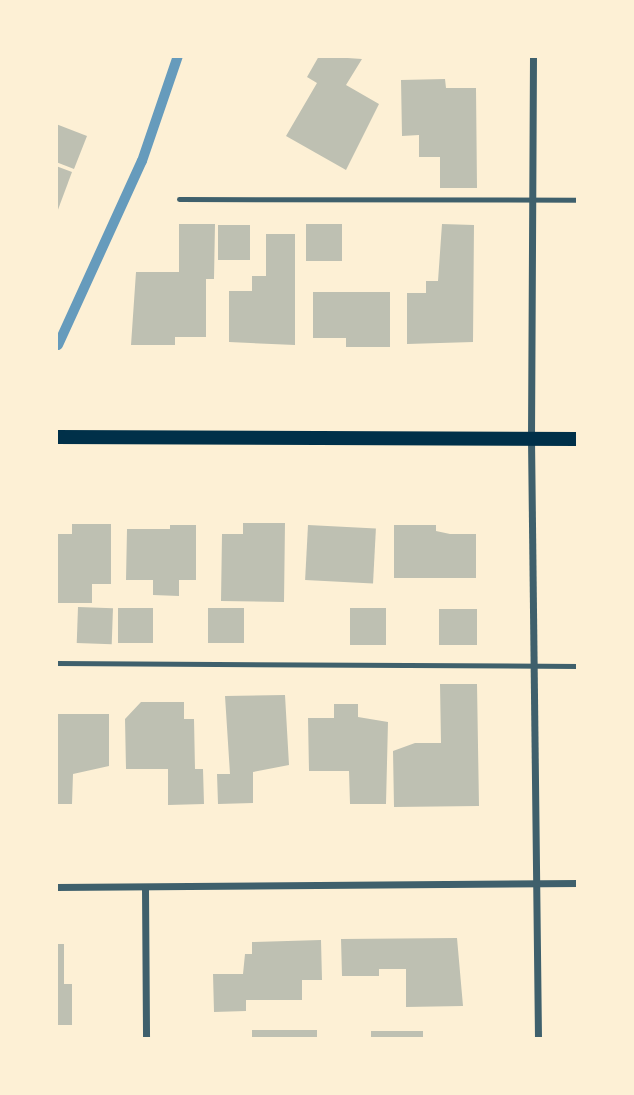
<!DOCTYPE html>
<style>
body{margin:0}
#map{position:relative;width:634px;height:1095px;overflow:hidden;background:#fdf0d5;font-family:Inter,sans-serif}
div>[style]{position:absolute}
.stream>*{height:10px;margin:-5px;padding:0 5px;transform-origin:5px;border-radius:5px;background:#669bbc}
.building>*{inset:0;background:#bec0b2;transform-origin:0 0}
.service>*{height:5px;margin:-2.5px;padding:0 2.5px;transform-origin:2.5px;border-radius:2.5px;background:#3f606c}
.minor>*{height:7px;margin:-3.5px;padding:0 3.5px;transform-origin:3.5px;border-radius:3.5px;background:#3f606c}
.secondary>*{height:14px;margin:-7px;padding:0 7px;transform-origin:7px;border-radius:7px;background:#003049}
span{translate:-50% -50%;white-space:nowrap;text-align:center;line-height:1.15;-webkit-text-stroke:5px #fdf0d5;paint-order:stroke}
.frame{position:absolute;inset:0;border:58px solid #fdf0d5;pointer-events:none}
</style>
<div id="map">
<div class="stream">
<div style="left:58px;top:345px;width:202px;rotate:-65.5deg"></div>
<div style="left:142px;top:161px;width:111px;rotate:-71.1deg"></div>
</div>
<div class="building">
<div style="clip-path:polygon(319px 56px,362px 59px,346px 85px,379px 104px,346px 170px,286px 136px,317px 83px,307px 77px)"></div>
<div style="clip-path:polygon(445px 79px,446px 88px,476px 88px,477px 188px,440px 188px,440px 157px,419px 157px,419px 135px,402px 136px,401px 80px)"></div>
<div style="clip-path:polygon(56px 124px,87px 136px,74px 169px,56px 162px)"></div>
<div style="clip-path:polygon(56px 166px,72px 172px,56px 215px)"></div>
<div style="clip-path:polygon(179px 224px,215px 224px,214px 279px,206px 279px,206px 337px,175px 337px,175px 345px,131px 345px,136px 272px,179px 272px)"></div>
<div style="left:306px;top:224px;width:36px;height:37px"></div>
<div style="clip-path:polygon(442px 224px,474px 225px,473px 342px,407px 344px,407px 293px,426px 293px,426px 281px,438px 281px)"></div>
<div style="left:218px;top:225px;width:32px;height:35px"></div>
<div style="clip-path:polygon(266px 234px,295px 234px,295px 345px,229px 342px,229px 291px,252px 291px,252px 276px,266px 276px)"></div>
<div style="clip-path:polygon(313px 292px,390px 292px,390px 347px,346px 347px,346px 338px,313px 338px)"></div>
<div style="clip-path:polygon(243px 523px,285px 523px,284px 602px,221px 601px,222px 534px,243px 534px)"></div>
<div style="clip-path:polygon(72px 524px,111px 524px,111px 584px,92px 584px,92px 603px,56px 603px,56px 534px,72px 534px)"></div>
<div style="clip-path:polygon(170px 525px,196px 525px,196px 580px,179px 580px,179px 596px,153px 595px,153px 580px,126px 580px,127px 529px,170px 529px)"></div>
<div style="left:308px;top:525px;width:68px;height:55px;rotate:3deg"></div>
<div style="clip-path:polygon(394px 525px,436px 525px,436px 531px,450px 534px,476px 534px,476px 578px,394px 578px)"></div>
<div style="left:78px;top:607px;width:35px;height:36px;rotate:2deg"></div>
<div style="left:118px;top:608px;width:35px;height:35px"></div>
<div style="left:208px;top:608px;width:36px;height:35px"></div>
<div style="left:350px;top:608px;width:36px;height:37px"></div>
<div style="left:439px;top:609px;width:38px;height:36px"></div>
<div style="clip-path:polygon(440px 684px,477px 684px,479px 806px,394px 807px,393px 751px,415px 743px,441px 743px)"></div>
<div style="clip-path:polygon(285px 695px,289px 765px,253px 772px,253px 803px,218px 804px,217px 774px,230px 774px,225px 696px)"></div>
<div style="clip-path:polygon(141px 702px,184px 702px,184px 719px,194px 719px,195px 769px,203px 769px,204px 804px,168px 805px,168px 769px,126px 769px,125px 719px)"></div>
<div style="clip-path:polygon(334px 704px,358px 704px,358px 717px,388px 722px,386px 804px,350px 804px,349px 771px,309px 771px,308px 718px,334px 718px)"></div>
<div style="clip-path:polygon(56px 714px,109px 714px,109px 766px,73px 774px,72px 804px,56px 804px)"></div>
<div style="clip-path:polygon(457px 938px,463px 1006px,406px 1007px,406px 969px,379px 969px,379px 976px,342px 976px,341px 939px)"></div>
<div style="clip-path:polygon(321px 940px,322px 980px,302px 980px,302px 1000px,246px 1000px,246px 1011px,214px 1012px,213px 974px,243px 974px,245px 954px,252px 954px,252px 942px)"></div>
<div style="clip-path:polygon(56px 944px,64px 944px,64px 984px,72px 984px,72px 1025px,56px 1025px)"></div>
<div style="left:317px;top:1030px;width:9px;height:65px;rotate:90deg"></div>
<div style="left:371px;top:1031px;width:52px;height:8px"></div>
</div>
<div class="service">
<div style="left:179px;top:199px;width:399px;rotate:0.1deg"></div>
<div style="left:56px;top:663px;width:522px;rotate:0.33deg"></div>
</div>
<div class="minor">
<div style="left:533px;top:56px;width:383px;rotate:90.3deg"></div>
<div style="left:531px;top:439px;width:600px;rotate:89.33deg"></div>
<div style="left:56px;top:887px;width:522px;rotate:-0.44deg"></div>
<div style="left:145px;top:888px;width:151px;rotate:89.6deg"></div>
</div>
<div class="secondary">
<div style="left:56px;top:437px;width:522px;rotate:0.22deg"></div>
</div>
<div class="frame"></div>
</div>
